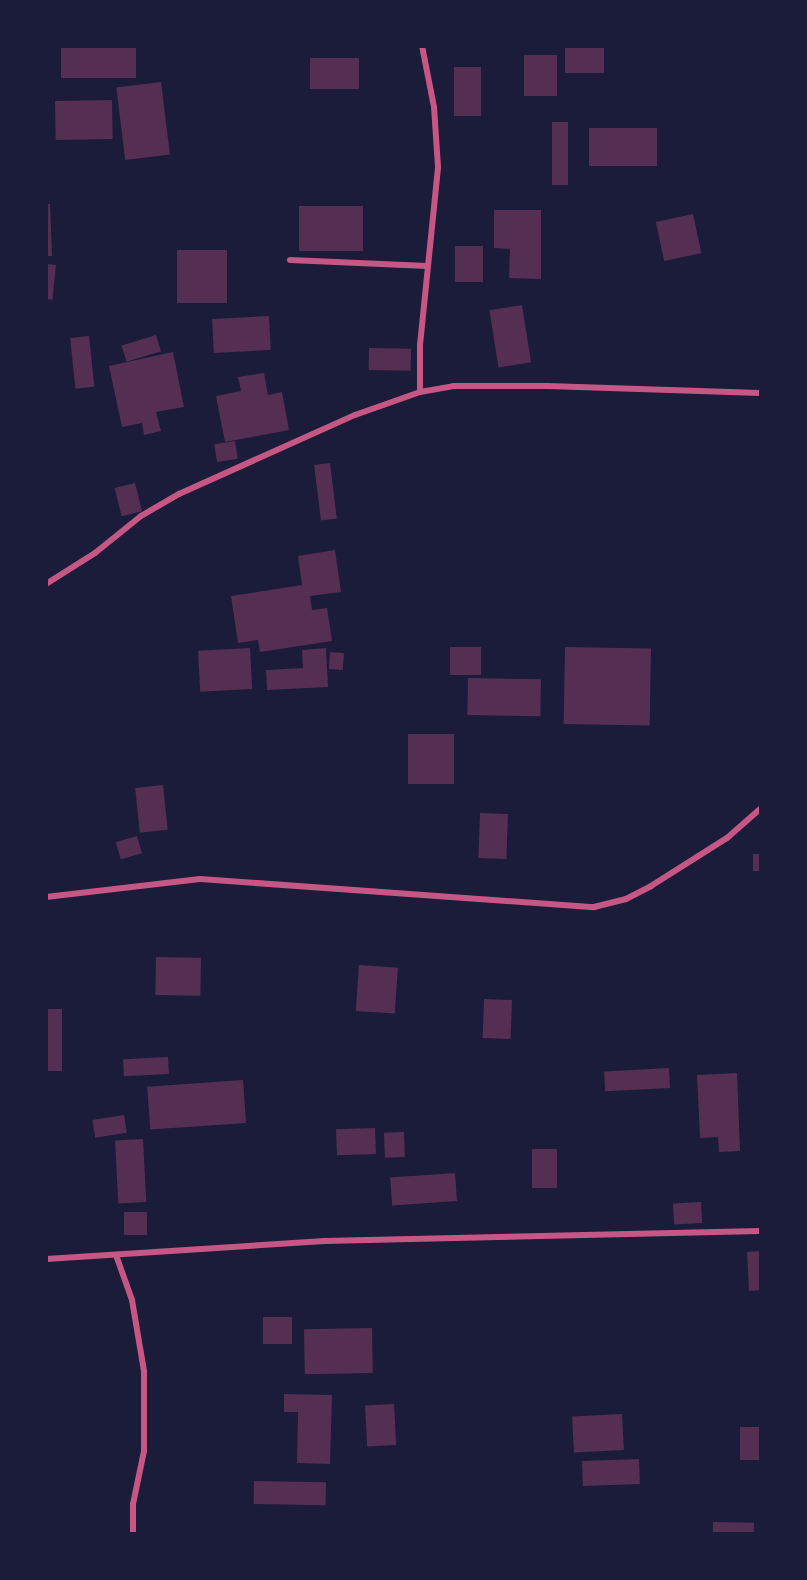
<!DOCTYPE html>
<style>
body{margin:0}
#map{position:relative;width:807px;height:1580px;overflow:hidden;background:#1b1b3a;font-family:"Nunito Sans",sans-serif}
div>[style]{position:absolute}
.building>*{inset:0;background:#542f53;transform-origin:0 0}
.minor>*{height:6px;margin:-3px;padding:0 3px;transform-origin:3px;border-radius:3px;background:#c65784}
span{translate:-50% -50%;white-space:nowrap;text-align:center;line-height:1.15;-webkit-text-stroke:6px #1b1b3a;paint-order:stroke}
.frame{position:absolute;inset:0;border:48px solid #1b1b3a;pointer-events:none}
</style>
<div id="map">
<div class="building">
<div style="left:61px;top:46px;width:75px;height:32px"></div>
<div style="left:565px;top:46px;width:39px;height:27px"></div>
<div style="left:524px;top:55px;width:33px;height:41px"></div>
<div style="left:310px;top:58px;width:49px;height:31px"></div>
<div style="left:454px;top:67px;width:27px;height:49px"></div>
<div style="left:161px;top:82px;width:73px;height:45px;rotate:83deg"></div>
<div style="left:112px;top:100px;width:39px;height:57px;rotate:89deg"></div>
<div style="left:552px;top:122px;width:16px;height:63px"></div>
<div style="left:589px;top:128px;width:68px;height:38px"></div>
<div style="clip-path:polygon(46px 204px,50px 204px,52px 256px,46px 256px)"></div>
<div style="left:299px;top:206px;width:64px;height:45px"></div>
<div style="clip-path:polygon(494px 210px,541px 210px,541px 279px,509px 278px,510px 249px,494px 248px)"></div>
<div style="left:693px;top:214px;width:40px;height:38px;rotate:78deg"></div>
<div style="left:455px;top:246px;width:28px;height:36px"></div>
<div style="left:177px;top:250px;width:50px;height:53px"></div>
<div style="left:46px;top:264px;width:10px;height:35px;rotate:6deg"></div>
<div style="left:522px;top:305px;width:58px;height:33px;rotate:81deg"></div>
<div style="left:269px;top:316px;width:34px;height:57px;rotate:87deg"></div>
<div style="left:156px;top:335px;width:17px;height:36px;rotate:73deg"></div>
<div style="left:89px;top:336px;width:51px;height:19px;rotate:84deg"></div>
<div style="left:369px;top:348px;width:42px;height:22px;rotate:1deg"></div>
<div style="clip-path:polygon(173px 352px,184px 407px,156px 412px,161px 431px,144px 435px,142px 423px,122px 427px,109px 366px)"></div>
<div style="clip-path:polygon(264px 373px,268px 395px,282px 392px,289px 430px,225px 442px,216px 396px,241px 391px,238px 377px)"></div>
<div style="left:235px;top:441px;width:18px;height:21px;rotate:81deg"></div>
<div style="left:330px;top:463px;width:56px;height:16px;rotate:83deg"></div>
<div style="left:135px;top:483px;width:29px;height:21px;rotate:76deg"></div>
<div style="clip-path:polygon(335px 550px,341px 592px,310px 596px,312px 610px,327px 608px,332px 641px,260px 652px,258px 640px,238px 643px,231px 596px,302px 585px,298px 556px)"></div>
<div style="left:450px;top:647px;width:31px;height:28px"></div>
<div style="left:565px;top:647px;width:86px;height:77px;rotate:1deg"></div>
<div style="left:250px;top:648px;width:41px;height:52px;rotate:87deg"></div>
<div style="clip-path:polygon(326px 648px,328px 687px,267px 690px,266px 670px,303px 668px,302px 650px)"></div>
<div style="left:330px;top:652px;width:14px;height:17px;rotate:4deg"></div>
<div style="left:468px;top:678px;width:73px;height:37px;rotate:1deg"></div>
<div style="left:408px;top:734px;width:46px;height:50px"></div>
<div style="left:163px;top:785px;width:45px;height:28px;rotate:84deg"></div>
<div style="left:480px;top:813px;width:28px;height:45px;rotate:2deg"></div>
<div style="left:137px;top:836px;width:18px;height:22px;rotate:74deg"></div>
<div style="left:760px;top:854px;width:17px;height:7px;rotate:90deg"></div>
<div style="left:156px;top:957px;width:45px;height:38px;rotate:1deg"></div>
<div style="left:359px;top:965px;width:39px;height:46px;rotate:4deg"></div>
<div style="left:484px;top:999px;width:28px;height:39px;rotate:2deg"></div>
<div style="left:46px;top:1009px;width:16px;height:62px"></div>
<div style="left:168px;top:1057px;width:17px;height:45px;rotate:87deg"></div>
<div style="left:669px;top:1068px;width:20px;height:65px;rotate:87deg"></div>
<div style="clip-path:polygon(737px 1073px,740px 1151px,719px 1152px,718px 1137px,700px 1138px,697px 1075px)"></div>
<div style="left:243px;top:1080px;width:43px;height:96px;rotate:86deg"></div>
<div style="left:124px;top:1115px;width:18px;height:32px;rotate:81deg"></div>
<div style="left:375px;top:1128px;width:26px;height:39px;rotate:88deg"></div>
<div style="left:404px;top:1132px;width:25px;height:20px;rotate:88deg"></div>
<div style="left:143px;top:1139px;width:63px;height:28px;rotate:87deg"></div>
<div style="left:532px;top:1149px;width:25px;height:39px"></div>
<div style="left:455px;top:1173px;width:28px;height:65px;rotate:86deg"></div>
<div style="left:701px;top:1202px;width:21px;height:28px;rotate:87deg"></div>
<div style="left:147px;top:1212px;width:23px;height:23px;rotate:90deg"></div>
<div style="clip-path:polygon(760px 1251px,760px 1290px,749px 1291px,747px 1252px)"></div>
<div style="left:263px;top:1317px;width:29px;height:27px"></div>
<div style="left:372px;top:1328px;width:45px;height:68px;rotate:89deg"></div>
<div style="clip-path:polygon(284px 1394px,332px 1395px,330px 1464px,297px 1463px,298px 1412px,284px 1412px)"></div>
<div style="left:394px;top:1404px;width:41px;height:29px;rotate:87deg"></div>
<div style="left:622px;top:1414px;width:36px;height:50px;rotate:87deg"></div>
<div style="left:760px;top:1427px;width:33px;height:20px;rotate:90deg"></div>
<div style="left:639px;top:1459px;width:25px;height:57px;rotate:88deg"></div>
<div style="left:254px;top:1481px;width:72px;height:23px;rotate:1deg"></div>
<div style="left:713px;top:1522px;width:41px;height:12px;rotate:1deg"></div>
</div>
<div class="minor">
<div style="left:290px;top:260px;width:137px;rotate:2.5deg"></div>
<div style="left:420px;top:392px;width:47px;rotate:-90deg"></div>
<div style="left:420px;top:345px;width:179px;rotate:-84.2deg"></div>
<div style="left:438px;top:167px;width:60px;rotate:-93.8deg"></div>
<div style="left:434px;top:107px;width:62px;rotate:-101.1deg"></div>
<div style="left:46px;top:584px;width:58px;rotate:-32.3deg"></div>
<div style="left:95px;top:553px;width:59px;rotate:-38.8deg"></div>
<div style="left:141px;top:516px;width:44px;rotate:-30.1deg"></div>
<div style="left:179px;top:494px;width:193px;rotate:-24.2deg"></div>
<div style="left:355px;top:415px;width:69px;rotate:-19.5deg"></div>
<div style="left:420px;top:392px;width:34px;rotate:-10deg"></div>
<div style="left:453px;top:386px;width:95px"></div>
<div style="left:548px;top:386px;width:212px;rotate:1.9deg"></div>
<div style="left:46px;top:897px;width:155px;rotate:-6.7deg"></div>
<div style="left:200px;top:879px;width:395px;rotate:4.1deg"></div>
<div style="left:594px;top:907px;width:33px;rotate:-14deg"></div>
<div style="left:626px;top:899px;width:28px;rotate:-27deg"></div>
<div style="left:651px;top:886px;width:90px;rotate:-32.3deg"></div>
<div style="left:727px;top:838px;width:44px;rotate:-41.3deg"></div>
<div style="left:116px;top:1255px;width:48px;rotate:70.4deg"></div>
<div style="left:132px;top:1300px;width:72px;rotate:80.4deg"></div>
<div style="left:144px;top:1371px;width:80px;rotate:90deg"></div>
<div style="left:144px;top:1451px;width:54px;rotate:101.7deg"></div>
<div style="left:133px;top:1504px;width:30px;rotate:90deg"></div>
<div style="left:46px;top:1259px;width:279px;rotate:-3.7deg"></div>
<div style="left:324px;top:1241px;width:436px;rotate:-1.3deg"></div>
</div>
<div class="frame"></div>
</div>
